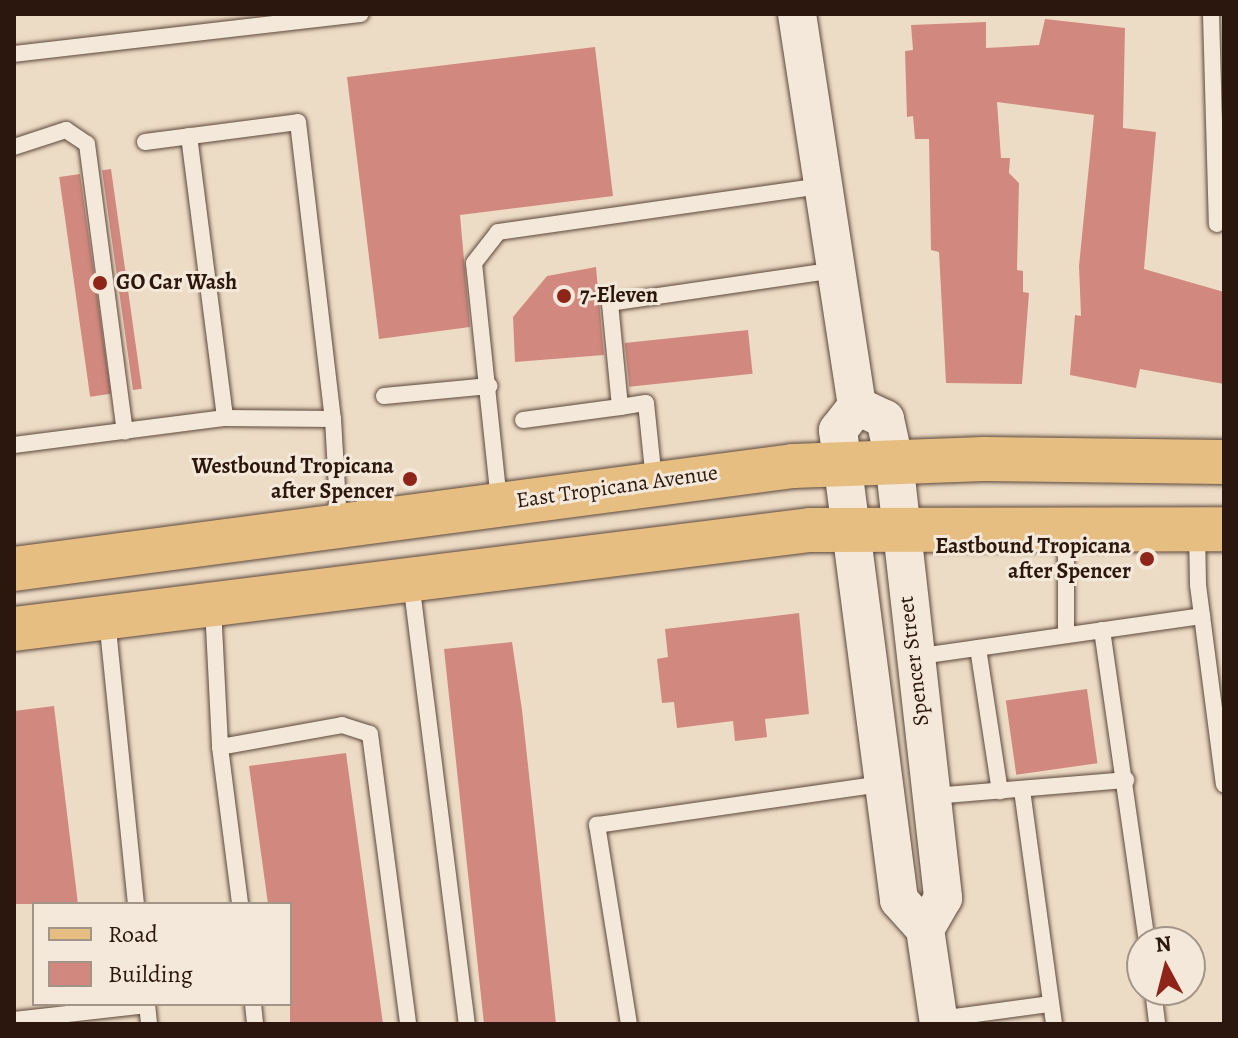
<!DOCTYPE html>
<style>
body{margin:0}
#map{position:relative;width:1238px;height:1038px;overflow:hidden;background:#eddcc5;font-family:Alegreya,serif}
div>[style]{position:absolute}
.building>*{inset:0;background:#d1897f;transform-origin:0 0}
.roads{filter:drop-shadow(0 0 2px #5c483c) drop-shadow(0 0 2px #5c483c)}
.service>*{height:16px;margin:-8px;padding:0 8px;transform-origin:8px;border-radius:8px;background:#f3e8d9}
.tertiary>*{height:38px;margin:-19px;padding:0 19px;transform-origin:19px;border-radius:19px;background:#f3e8d9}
.primary>*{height:44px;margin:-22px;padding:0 22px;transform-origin:22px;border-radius:22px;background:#e6be82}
.dots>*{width:22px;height:22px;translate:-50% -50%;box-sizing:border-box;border:4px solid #f3e8d9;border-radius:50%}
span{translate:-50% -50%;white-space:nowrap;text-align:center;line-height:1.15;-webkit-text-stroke:6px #f3e8d9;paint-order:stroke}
.poi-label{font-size:22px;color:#2c170e;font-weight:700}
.left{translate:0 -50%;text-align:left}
.right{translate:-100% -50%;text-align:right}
.street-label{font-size:22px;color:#2c170e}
.frame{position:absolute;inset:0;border:16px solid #2c170e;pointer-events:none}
.legend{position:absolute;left:32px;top:902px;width:260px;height:104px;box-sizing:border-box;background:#f3e8d9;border:2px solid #a39488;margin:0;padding:10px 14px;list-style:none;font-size:24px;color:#2c170e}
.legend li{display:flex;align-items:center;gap:16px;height:40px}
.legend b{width:40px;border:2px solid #a39488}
.north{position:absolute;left:1126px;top:926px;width:80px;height:80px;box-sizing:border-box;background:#f3e8d9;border:2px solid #a39488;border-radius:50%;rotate:353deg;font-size:22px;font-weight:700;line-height:32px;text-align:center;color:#2c170e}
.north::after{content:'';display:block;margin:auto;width:28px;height:36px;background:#8f2418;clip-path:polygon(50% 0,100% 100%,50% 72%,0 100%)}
</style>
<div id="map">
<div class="building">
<div style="clip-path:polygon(1045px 19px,1125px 28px,1123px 128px,1156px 132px,1144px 269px,1224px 292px,1224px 384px,1140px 369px,1136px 388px,1070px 375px,1075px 315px,1081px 316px,1079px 266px,1094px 115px,997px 102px,1001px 158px,1010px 158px,1009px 173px,1019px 183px,1017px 270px,1023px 271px,1023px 292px,1029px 293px,1022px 384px,946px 383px,939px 252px,931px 250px,929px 139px,915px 139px,913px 116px,907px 117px,905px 51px,913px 50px,911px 25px,986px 22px,986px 48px,1039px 45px)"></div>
<div style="clip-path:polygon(595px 47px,613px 196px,460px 215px,470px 327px,379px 339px,347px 77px)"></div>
<div style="left:111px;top:169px;width:222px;height:9px;rotate:82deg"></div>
<div style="left:80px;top:174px;width:222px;height:21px;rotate:82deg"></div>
<div style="clip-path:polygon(596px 267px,604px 355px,515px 362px,513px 317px,547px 276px)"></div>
<div style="left:748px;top:330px;width:44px;height:124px;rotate:84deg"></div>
<div style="clip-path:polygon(799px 613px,809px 714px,765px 719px,767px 737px,735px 741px,733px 721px,677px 728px,674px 702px,662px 703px,657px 659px,668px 657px,665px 629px)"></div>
<div style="clip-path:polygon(512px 642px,522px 710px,556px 1024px,484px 1024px,444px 649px)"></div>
<div style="left:1087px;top:689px;width:75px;height:82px;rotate:82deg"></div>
<div style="clip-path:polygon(54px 706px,78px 904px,14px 904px,14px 711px)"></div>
<div style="clip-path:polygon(346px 753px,383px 1024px,290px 1024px,290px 904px,268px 904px,249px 766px)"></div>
</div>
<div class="roads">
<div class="service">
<div style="left:1211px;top:14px;width:210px;rotate:88.4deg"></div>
<div style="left:14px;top:54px;width:349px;rotate:-6.6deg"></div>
<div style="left:189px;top:136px;width:284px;rotate:82.7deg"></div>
<div style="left:145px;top:142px;width:154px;rotate:-7.4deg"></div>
<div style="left:298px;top:122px;width:299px;rotate:83.3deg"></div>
<div style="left:333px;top:419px;width:105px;rotate:86.7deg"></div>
<div style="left:14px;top:147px;width:55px;rotate:-18.1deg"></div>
<div style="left:66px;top:130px;width:25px;rotate:34deg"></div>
<div style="left:87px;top:144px;width:290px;rotate:82.5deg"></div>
<div style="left:384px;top:396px;width:106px;rotate:-5.4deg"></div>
<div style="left:620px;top:407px;width:26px;rotate:-9deg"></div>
<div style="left:646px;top:403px;width:77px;rotate:84.1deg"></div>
<div style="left:523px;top:420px;width:98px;rotate:-7.6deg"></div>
<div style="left:620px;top:407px;width:104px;rotate:-95.5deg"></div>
<div style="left:610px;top:303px;width:228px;rotate:-8.3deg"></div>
<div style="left:14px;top:445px;width:213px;rotate:-7.3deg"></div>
<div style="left:225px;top:418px;width:108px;rotate:0.5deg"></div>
<div style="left:499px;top:501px;width:239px;rotate:-96deg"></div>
<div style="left:474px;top:263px;width:39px;rotate:-52deg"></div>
<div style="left:498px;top:232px;width:328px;rotate:-8.1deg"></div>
<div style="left:1197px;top:531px;width:54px;rotate:88.9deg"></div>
<div style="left:1198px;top:585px;width:201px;rotate:82.6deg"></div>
<div style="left:1066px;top:533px;width:102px;rotate:90deg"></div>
<div style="left:411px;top:582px;width:446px;rotate:82.8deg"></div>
<div style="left:213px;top:607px;width:140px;rotate:87.1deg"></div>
<div style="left:220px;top:747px;width:158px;rotate:82.7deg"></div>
<div style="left:107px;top:619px;width:286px;rotate:84.2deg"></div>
<div style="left:1102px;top:630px;width:315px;rotate:81.8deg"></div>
<div style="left:978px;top:648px;width:145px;rotate:81.3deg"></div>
<div style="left:914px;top:657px;width:291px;rotate:-8.1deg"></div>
<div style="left:220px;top:747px;width:124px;rotate:-10.2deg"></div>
<div style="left:342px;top:725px;width:29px;rotate:18deg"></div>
<div style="left:370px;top:734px;width:292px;rotate:82.5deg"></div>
<div style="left:1022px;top:790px;width:236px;rotate:82.2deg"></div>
<div style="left:932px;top:796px;width:195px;rotate:-4.7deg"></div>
<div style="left:1153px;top:990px;width:34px;rotate:83deg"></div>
<div style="left:147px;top:1004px;width:20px;rotate:84deg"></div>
<div style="left:253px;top:1004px;width:20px;rotate:84deg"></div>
<div style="left:939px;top:1019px;width:112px;rotate:-7.7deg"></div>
<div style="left:14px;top:1020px;width:134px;rotate:-6.4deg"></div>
<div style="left:629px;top:1024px;width:202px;rotate:-99.1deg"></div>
<div style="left:597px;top:825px;width:289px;rotate:-8.2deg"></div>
</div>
<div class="tertiary">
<div style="left:797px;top:14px;width:397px;rotate:81.3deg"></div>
<div style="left:857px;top:406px;width:31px;rotate:128deg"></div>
<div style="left:838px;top:430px;width:474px;rotate:82.6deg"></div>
<div style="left:899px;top:900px;width:39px;rotate:48deg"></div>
<div style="left:925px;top:929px;width:96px;rotate:81.6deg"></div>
<div style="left:857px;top:406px;width:31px;rotate:25deg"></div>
<div style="left:885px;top:419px;width:42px;rotate:77.6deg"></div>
<div style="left:894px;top:460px;width:441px;rotate:83.6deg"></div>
<div style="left:943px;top:898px;width:36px;rotate:120deg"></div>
</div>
<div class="primary">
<div style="left:14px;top:569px;width:786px;rotate:-7.53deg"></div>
<div style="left:793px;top:466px;width:191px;rotate:-2.1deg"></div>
<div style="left:984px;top:459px;width:240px;rotate:0.7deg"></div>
<div style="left:14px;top:629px;width:802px;rotate:-7.09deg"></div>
<div style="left:810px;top:530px;width:414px;rotate:-0.1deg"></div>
</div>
</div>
<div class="dots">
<div style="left:100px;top:283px;background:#8f2418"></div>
<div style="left:564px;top:296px;background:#8f2418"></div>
<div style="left:410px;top:479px;background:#8f2418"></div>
<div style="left:1147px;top:559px;background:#8f2418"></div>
</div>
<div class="poi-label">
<span class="left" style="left:116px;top:283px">GO Car Wash</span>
<span class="left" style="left:580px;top:296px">7-Eleven</span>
<span class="right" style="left:394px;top:479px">Westbound Tropicana<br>after Spencer</span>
<span class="right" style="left:1131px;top:559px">Eastbound Tropicana<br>after Spencer</span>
</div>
<div class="street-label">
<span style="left:617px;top:487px;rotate:-8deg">East Tropicana Avenue</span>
<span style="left:914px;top:661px;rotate:-97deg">Spencer Street</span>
</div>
<div class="frame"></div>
<ul class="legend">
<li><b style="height:10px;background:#e6be82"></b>Road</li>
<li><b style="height:22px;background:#d1897f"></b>Building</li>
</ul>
<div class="north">N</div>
</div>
